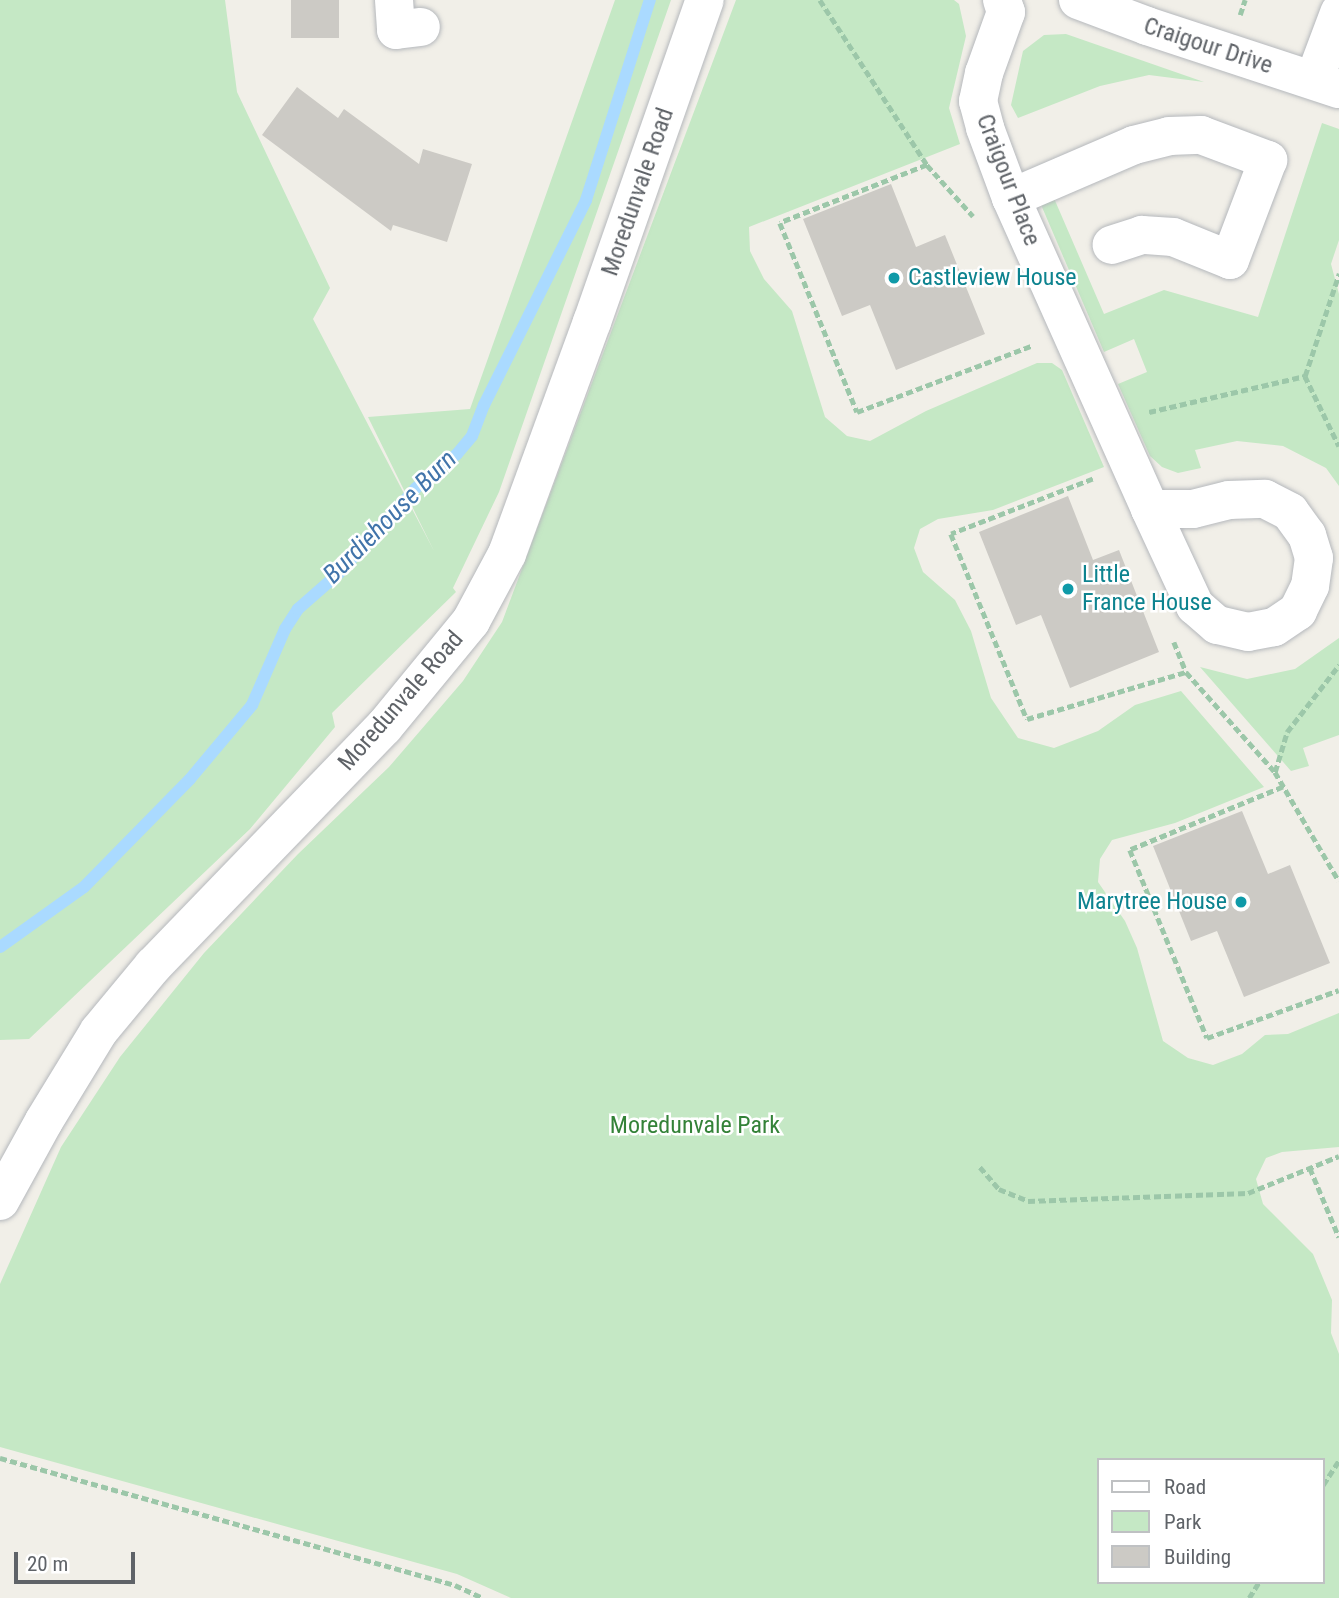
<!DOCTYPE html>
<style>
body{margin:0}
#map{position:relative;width:1339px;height:1598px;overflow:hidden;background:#f1efe8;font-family:"Roboto Condensed",sans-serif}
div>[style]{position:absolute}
.green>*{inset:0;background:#c5e8c5}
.stream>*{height:12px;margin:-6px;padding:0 6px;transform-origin:6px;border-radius:6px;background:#aadaff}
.building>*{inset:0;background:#cccac5;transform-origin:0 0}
.path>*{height:4.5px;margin-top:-2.25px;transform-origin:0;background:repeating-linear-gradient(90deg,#9cc7a9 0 7px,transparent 0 10.5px)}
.roads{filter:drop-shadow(0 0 2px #b5b8bc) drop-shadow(0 0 2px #b5b8bc)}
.minor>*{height:38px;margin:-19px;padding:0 19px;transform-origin:19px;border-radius:19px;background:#fff}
.dots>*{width:19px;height:19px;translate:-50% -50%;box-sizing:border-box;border:4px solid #fff;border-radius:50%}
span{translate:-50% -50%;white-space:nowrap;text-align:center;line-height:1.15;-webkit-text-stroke:5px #fff;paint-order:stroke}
.street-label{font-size:24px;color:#5f6368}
.culture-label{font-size:24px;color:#0d838f}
.left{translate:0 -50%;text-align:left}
.right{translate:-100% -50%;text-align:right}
.park-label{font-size:24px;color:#348238}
.water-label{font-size:26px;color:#4174aa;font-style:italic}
.legend{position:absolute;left:1097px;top:1458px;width:228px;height:126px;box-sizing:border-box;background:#fff;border:2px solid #bfc1c3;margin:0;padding:9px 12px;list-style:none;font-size:21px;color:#5f6368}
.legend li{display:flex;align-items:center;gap:14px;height:35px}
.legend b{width:35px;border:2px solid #bfc1c3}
.scale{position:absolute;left:14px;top:1552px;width:121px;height:32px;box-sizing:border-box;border:4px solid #5f6368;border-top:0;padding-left:9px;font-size:21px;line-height:24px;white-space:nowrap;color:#5f6368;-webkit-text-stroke:5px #fff;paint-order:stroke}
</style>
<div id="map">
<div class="green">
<div style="clip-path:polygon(0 0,225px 0,237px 92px,330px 288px,313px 319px,434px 551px,368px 417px,470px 409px,615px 0,671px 0,499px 492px,453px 588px,456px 592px,332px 713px,335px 727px,250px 829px,29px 1039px,0 1040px)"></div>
<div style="clip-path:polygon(evenodd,736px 0,954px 0,959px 4px,966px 36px,949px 108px,960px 144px,749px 227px,750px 251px,764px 279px,792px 311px,825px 417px,847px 436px,870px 441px,926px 411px,1037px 363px,1052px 363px,1062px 370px,1104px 467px,993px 510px,938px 519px,920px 529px,914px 548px,923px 572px,955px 600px,971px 631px,991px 698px,1018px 738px,1054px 748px,1098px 731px,1135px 705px,1181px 691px,1264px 787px,1175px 823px,1112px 840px,1100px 859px,1098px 882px,1125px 921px,1137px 948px,1163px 1041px,1188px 1058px,1213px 1065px,1242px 1054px,1265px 1035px,1288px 1034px,1339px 1013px,1339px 1147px,1282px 1152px,1266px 1158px,1256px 1179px,1263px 1204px,1313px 1254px,1332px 1300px,1331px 1333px,1339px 1354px,1339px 1598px,511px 1598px,457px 1574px,0 1447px,0 1284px,61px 1147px,120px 1057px,204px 953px,298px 854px,389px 767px,463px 681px,502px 622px,736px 0,1099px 1460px,1323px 1460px,1323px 1582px,1099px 1582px,1099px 1460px)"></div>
<div style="clip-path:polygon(1066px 34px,1204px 82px,1149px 75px,1100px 86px,1018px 118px,1011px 105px,1023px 51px,1044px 35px)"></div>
<div style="clip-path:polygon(1322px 123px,1339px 129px,1339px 240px,1331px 264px,1339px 294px,1339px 486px,1326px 468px,1283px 446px,1237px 441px,1195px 450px,1201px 468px,1178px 473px,1162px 467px,1150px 456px,1118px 384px,1147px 372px,1134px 339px,1104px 352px,1039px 200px,1050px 189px,1104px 314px,1164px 290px,1258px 317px)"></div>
<div style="clip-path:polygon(1339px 638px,1339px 735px,1303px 748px,1309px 766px,1291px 771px,1200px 667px,1247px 679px,1295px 669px)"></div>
</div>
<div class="stream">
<div style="left:0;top:947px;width:103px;rotate:-35.5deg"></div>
<div style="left:84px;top:887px;width:151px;rotate:-45.5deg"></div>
<div style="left:190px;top:779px;width:97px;rotate:-50deg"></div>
<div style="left:252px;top:705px;width:83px;rotate:-66.5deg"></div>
<div style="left:285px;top:629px;width:24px;rotate:-57deg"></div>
<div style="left:298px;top:609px;width:55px;rotate:-41.3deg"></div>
<div style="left:339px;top:573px;width:115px;rotate:-47.8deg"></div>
<div style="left:416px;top:488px;width:53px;rotate:-39.7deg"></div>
<div style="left:457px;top:454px;width:23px;rotate:-50deg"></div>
<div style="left:472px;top:436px;width:33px;rotate:-69deg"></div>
<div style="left:484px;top:405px;width:229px;rotate:-63.5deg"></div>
<div style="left:586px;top:200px;width:210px;rotate:-72.3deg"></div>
</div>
<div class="building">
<div style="left:291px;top:0;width:48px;height:38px"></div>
<div style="clip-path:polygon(297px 87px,338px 118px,344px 109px,419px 164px,423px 149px,472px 164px,447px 242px,393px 225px,391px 231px,262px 135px)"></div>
<div style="clip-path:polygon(891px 184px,916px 247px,945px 235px,985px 334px,896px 370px,870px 305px,842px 316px,803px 219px)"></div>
<div style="clip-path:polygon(1068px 496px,1093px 560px,1119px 550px,1159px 652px,1070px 688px,1041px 615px,1016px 625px,979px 532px)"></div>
<div style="clip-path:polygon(1242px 811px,1268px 874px,1290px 865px,1330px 963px,1244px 997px,1217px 931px,1191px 941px,1153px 846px)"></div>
</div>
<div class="path">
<div style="left:820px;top:0;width:197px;rotate:57deg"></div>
<div style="left:927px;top:165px;width:69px;rotate:48deg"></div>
<div style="left:1240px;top:15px;width:16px;rotate:-72deg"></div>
<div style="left:927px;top:165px;width:158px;rotate:158.5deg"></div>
<div style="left:780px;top:223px;width:204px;rotate:67.8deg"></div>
<div style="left:857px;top:412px;width:188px;rotate:-20.8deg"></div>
<div style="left:1305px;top:376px;width:108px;rotate:-71.6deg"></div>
<div style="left:1149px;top:412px;width:160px;rotate:-13deg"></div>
<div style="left:1305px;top:376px;width:78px;rotate:64.1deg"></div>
<div style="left:1093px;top:479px;width:152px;rotate:158.8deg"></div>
<div style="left:951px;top:534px;width:200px;rotate:67.7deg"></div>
<div style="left:1027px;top:719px;width:166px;rotate:-16.5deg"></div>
<div style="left:1174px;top:642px;width:32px;rotate:68deg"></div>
<div style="left:1186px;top:672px;width:134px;rotate:48.3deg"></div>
<div style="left:1275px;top:772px;width:126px;rotate:59.6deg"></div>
<div style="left:1275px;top:772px;width:42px;rotate:-73.3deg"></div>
<div style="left:1287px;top:732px;width:85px;rotate:-52.2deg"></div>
<div style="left:1283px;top:787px;width:165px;rotate:157.6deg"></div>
<div style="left:1130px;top:850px;width:203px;rotate:67.7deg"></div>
<div style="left:1207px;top:1038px;width:140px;rotate:-20deg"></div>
<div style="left:980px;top:1167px;width:29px;rotate:49deg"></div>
<div style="left:999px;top:1189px;width:31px;rotate:22deg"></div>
<div style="left:1028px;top:1201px;width:220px;rotate:-2.1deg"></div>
<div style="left:1248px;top:1193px;width:98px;rotate:-22.1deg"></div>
<div style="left:1310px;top:1168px;width:75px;rotate:67.2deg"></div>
<div style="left:0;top:1458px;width:472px;rotate:15.6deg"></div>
<div style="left:455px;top:1585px;width:31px;rotate:25deg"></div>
<div style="left:1323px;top:1485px;width:30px;rotate:-57deg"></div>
<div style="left:1249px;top:1598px;width:19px;rotate:-58deg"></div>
</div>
<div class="roads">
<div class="minor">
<div style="left:394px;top:0;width:30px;rotate:86deg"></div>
<div style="left:396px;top:30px;width:25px;rotate:-7deg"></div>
<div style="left:1002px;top:0;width:13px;rotate:72deg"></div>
<div style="left:1006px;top:12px;width:65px;rotate:109.8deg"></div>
<div style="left:984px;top:73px;width:29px;rotate:102deg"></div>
<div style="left:978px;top:101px;width:28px;rotate:75deg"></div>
<div style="left:985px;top:128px;width:75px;rotate:69.6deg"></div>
<div style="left:1011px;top:198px;width:341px;rotate:65.9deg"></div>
<div style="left:1078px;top:0;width:74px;rotate:20.6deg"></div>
<div style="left:1147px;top:26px;width:202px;rotate:18.2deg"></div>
<div style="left:1314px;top:80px;width:72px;rotate:-69.5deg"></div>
<div style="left:1011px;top:198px;width:134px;rotate:-23.3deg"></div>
<div style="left:1134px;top:145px;width:36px;rotate:-14deg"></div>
<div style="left:1169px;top:136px;width:32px;rotate:-2deg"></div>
<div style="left:1201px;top:135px;width:72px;rotate:20.5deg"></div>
<div style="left:1268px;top:160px;width:107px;rotate:110.8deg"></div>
<div style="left:1230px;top:260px;width:61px;rotate:-158deg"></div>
<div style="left:1173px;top:237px;width:31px;rotate:-176deg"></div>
<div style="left:1142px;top:235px;width:32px;rotate:162deg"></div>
<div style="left:1265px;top:499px;width:28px;rotate:27deg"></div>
<div style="left:1290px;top:512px;width:29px;rotate:54deg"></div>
<div style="left:1307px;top:535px;width:24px;rotate:73deg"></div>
<div style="left:1314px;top:558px;width:28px;rotate:98deg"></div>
<div style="left:1310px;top:586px;width:28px;rotate:116deg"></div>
<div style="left:1298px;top:611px;width:29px;rotate:146deg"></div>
<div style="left:1274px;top:627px;width:26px;rotate:169deg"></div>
<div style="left:1248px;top:632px;width:32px;rotate:-167deg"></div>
<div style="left:1217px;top:625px;width:29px;rotate:-139deg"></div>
<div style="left:1195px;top:606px;width:107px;rotate:-114.9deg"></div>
<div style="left:1150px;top:509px;width:43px"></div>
<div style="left:1193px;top:509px;width:37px;rotate:-14deg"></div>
<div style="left:1229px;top:500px;width:36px;rotate:-2deg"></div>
<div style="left:0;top:1201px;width:91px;rotate:-61.2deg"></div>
<div style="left:44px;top:1121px;width:105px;rotate:-58.6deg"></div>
<div style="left:99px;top:1031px;width:85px;rotate:-50.3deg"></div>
<div style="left:153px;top:966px;width:332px;rotate:-46deg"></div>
<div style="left:384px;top:727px;width:137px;rotate:-50.6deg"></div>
<div style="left:471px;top:621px;width:76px;rotate:-61.8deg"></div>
<div style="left:507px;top:554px;width:247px;rotate:-69.9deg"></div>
<div style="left:592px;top:322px;width:341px;rotate:-70.7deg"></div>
</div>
</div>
<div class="dots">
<div style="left:894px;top:278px;background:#0f9aa8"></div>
<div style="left:1068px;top:589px;background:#0f9aa8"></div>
<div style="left:1241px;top:902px;background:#0f9aa8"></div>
</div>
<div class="street-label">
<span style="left:1208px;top:46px;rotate:18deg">Craigour Drive</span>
<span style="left:1008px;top:180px;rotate:69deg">Craigour Place</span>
<span style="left:638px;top:192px;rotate:-71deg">Moredunvale Road</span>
<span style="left:401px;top:701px;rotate:-49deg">Moredunvale Road</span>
</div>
<div class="culture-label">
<span class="left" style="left:908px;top:278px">Castleview House</span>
<span class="left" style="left:1082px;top:589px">Little<br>France House</span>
<span class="right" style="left:1227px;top:902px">Marytree House</span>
</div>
<div class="park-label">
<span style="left:695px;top:1126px">Moredunvale Park</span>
</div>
<div class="water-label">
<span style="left:390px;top:517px;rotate:-45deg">Burdiehouse Burn</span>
</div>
<ul class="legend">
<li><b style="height:9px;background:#fff"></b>Road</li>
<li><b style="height:19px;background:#c5e8c5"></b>Park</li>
<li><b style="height:19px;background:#cccac5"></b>Building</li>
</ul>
<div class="scale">20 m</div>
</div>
